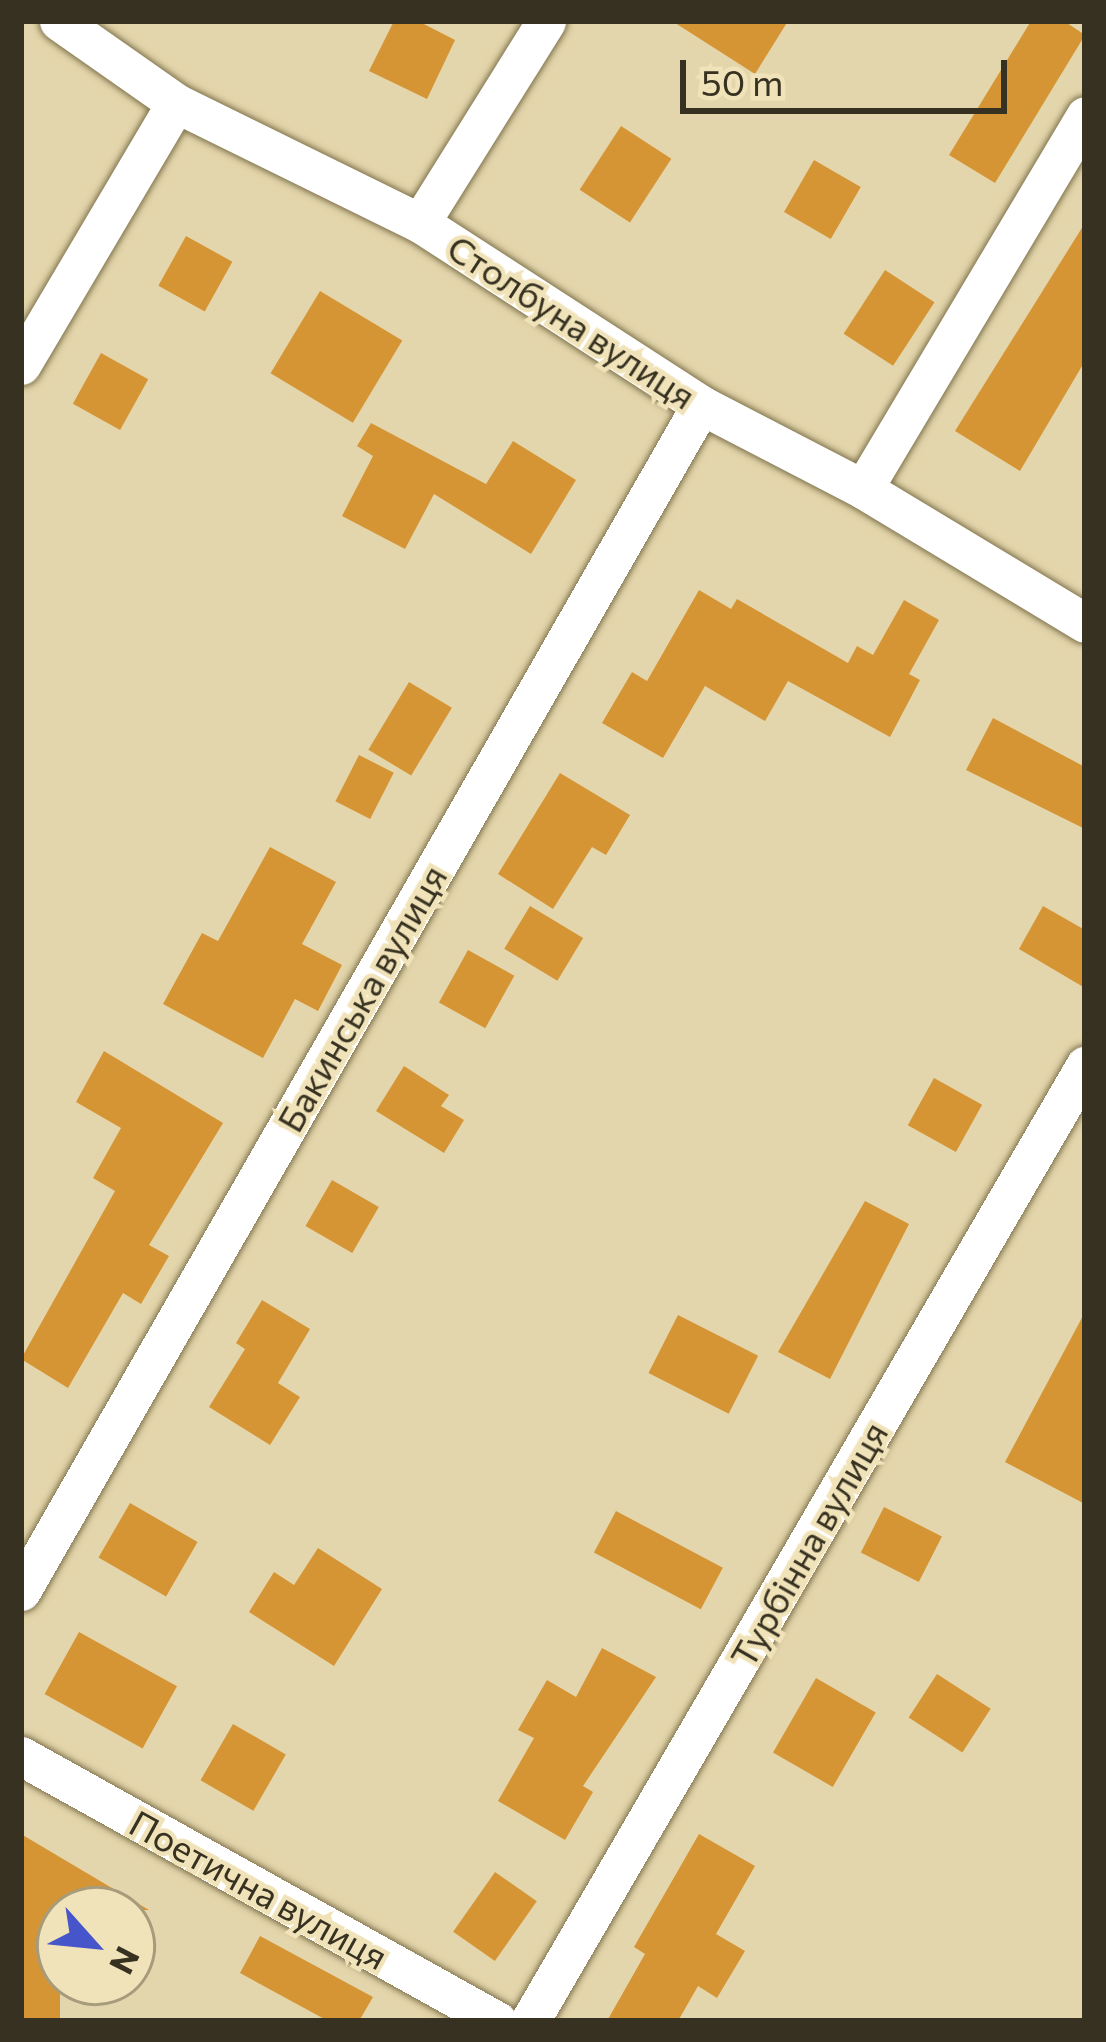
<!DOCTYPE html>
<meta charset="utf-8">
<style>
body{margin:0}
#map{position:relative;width:1106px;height:2042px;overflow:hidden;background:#e4d6ac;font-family:Commissioner,sans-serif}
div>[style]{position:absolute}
.building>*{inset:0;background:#d59535;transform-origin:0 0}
.roads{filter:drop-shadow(0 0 3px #80744d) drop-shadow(0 0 3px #80744d)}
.street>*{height:39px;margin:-19.5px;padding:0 19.5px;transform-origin:19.5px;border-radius:19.5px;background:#fff}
span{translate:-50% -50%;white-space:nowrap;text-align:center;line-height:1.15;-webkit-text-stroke:9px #f1e3b9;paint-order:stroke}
.street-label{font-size:36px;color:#363120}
.frame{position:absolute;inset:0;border:24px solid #363120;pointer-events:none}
.north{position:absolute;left:36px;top:1886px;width:120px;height:120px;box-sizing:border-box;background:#f1e3b9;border:3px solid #a69c7c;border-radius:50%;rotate:117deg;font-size:33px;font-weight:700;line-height:48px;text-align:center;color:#363120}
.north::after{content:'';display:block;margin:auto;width:42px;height:54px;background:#4655c9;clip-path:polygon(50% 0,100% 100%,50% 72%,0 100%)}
.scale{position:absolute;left:680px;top:60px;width:327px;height:54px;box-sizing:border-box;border:6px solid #363120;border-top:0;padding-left:15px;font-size:36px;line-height:42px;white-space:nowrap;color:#363120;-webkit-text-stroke:9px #f1e3b9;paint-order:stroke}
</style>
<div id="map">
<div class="building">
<div style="clip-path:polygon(394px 21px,418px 21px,455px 40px,427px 99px,369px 71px)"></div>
<div style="clip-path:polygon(672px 21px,788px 21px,755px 74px)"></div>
<div style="clip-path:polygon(1031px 21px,1064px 21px,1085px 35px,995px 183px,949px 155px)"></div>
<div style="left:621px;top:126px;width:60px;height:76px;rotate:33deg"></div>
<div style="left:814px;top:160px;width:54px;height:60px;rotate:30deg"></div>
<div style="clip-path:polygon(1085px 223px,1085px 361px,1020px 471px,955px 431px)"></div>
<div style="left:186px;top:236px;width:53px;height:57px;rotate:29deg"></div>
<div style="left:885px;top:270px;width:59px;height:76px;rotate:33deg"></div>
<div style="left:320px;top:291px;width:96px;height:96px;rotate:31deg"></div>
<div style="left:101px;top:353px;width:54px;height:58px;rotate:29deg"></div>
<div style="clip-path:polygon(371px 423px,486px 484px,513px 441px,576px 480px,531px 554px,434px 494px,405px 549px,342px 516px,373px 456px,357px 446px)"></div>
<div style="clip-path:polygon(699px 590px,731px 609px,737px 599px,848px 663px,857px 646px,873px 655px,904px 600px,939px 620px,909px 674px,920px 680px,890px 737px,788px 681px,765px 721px,705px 686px,663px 758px,602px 723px,632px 672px,647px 681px)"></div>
<div style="left:409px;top:682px;width:50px;height:79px;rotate:31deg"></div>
<div style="clip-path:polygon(993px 718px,1085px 767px,1085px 829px,966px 770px)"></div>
<div style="left:359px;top:755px;width:39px;height:52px;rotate:27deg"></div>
<div style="clip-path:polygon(560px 773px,630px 815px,606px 855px,592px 847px,553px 909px,498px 874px)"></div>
<div style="clip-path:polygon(270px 847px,336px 882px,302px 944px,342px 965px,318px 1011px,295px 999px,263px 1058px,163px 1004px,202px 933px,218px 941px)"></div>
<div style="left:530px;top:906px;width:62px;height:50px;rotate:31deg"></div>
<div style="clip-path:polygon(1043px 906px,1085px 930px,1085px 988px,1019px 949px)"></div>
<div style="left:468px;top:950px;width:53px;height:60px;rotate:29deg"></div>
<div style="clip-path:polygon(104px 1051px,223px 1123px,149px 1245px,169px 1256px,141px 1304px,123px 1293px,68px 1388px,21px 1359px,115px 1191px,93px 1178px,121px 1128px,76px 1102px)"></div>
<div style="clip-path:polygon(404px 1066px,449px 1095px,441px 1106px,464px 1120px,444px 1153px,376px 1111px)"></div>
<div style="left:934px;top:1078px;width:55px;height:54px;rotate:29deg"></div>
<div style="left:332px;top:1180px;width:54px;height:53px;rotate:30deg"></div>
<div style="clip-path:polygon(865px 1201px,909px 1224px,830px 1379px,778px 1352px)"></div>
<div style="clip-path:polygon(262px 1300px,310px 1329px,278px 1383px,300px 1397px,270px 1445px,209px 1407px,245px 1349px,236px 1343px)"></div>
<div style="clip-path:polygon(1085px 1312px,1085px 1504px,1005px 1462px)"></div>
<div style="left:678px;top:1315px;width:90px;height:65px;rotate:27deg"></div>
<div style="left:130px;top:1503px;width:78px;height:63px;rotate:30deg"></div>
<div style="left:884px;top:1507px;width:65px;height:51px;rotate:27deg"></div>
<div style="left:616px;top:1511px;width:121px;height:47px;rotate:28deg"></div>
<div style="clip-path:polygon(318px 1548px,382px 1589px,334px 1666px,249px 1612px,274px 1572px,294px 1585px)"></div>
<div style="left:79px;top:1632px;width:112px;height:71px;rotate:29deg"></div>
<div style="clip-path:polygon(602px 1648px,656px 1677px,583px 1786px,593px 1792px,565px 1840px,498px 1801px,534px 1738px,518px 1730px,547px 1680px,576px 1697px)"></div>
<div style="left:937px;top:1674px;width:64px;height:52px;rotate:33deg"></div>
<div style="left:816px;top:1678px;width:69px;height:86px;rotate:30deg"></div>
<div style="left:233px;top:1724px;width:61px;height:65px;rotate:30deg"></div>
<div style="clip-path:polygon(21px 1834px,149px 1910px,60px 1910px,60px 2021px,21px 2021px)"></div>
<div style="clip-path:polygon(699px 1834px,755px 1866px,716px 1934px,745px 1951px,717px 1998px,698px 1986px,678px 2021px,607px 2021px,645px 1954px,634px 1947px)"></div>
<div style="left:495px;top:1872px;width:51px;height:73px;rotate:35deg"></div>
<div style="clip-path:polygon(260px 1936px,373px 1997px,359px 2021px,328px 2021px,240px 1973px)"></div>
</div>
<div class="roads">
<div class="street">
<div style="left:59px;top:21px;width:143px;rotate:35deg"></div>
<div style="left:176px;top:103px;width:272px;rotate:26.2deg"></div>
<div style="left:420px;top:223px;width:335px;rotate:32.9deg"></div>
<div style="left:701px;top:405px;width:182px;rotate:27.4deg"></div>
<div style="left:863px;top:489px;width:259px;rotate:31.1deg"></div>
<div style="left:420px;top:223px;width:238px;rotate:-58deg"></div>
<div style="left:21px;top:365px;width:304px;rotate:-59.4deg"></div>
<div style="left:863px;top:489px;width:434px;rotate:-59.2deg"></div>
<div style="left:21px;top:1591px;width:1367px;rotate:-60.17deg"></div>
<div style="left:21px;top:1756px;width:545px;rotate:29.11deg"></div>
<div style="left:530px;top:2021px;width:1105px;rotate:-59.84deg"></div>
</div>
</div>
<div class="street-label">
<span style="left:572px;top:321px;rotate:33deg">Столбуна вулиця</span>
<span style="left:361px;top:998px;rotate:-60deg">Бакинська вулиця</span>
<span style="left:808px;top:1544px;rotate:-60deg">Турбінна вулиця</span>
<span style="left:259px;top:1889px;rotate:29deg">Поетична вулиця</span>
</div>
<div class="frame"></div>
<div class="north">N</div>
<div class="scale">50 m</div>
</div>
